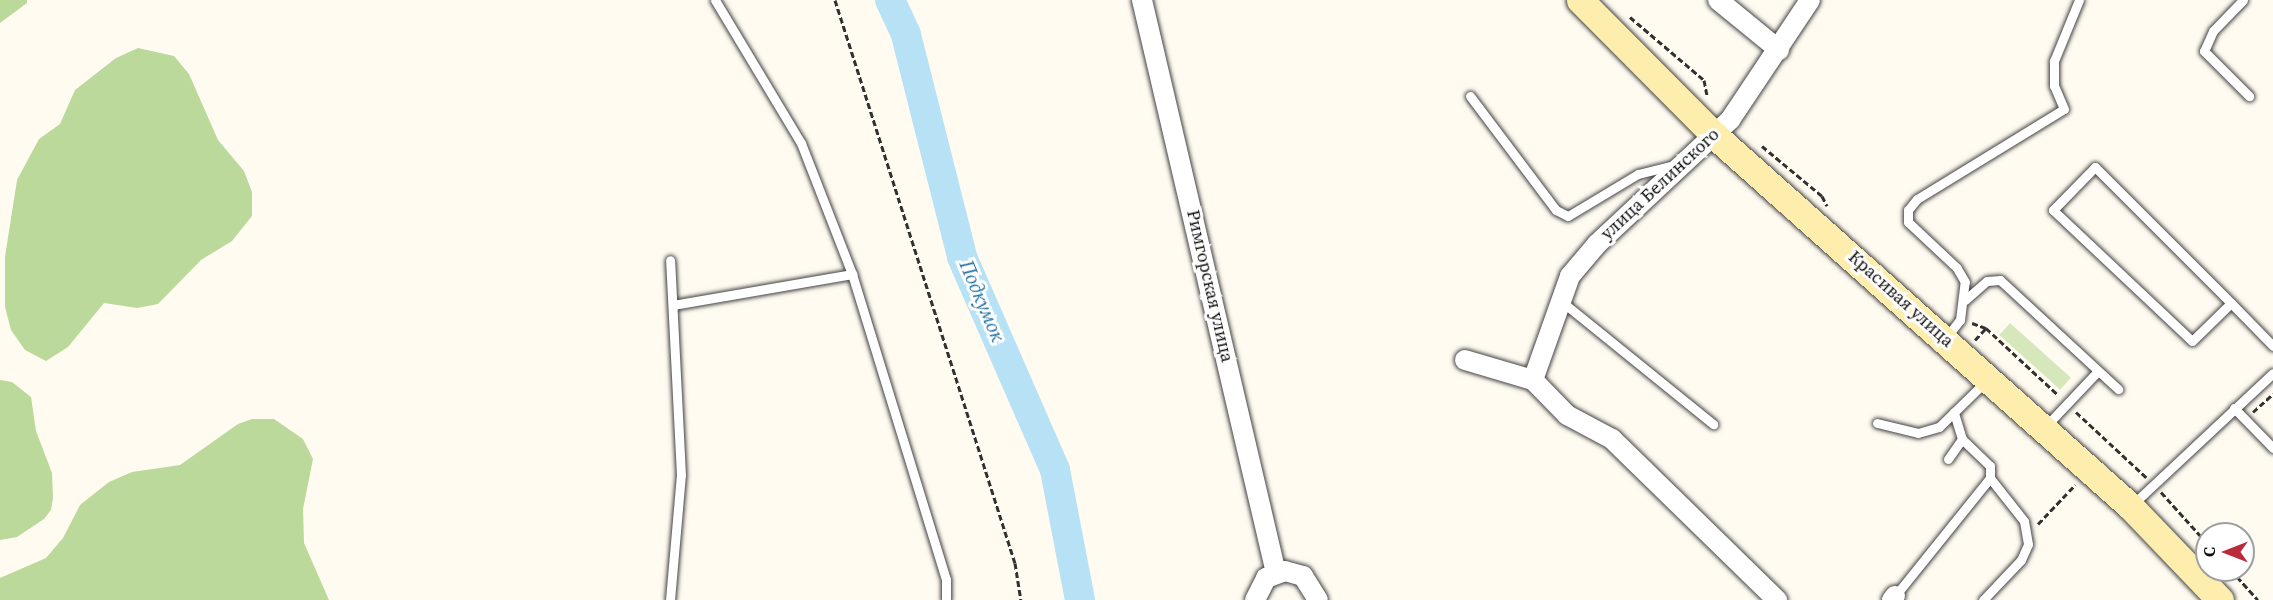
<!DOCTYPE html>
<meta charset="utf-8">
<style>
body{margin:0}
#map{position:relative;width:2273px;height:600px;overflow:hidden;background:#fffbf1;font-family:"Source Serif 4",serif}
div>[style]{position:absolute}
.green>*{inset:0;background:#d6e8bb;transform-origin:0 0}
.forest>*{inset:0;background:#bbd99a}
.river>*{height:30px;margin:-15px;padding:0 15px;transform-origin:15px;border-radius:15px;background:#b7e2f5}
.path>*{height:3px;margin-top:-1.5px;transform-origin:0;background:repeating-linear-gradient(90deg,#313131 0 6px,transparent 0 9px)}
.roads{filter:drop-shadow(0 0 2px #424242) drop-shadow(0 0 2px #424242)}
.service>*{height:9px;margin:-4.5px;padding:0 4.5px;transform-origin:4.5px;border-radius:4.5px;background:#fff}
.minor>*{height:20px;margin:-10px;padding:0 10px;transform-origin:10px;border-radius:10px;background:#fff}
.secondary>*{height:27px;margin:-13.5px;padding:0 13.5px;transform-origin:13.5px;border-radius:13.5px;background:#fdeeae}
span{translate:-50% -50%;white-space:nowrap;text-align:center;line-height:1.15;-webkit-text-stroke:6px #fff;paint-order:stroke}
.street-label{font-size:18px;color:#0f0f0f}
.water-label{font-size:20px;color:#1b6d9e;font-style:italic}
.north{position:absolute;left:2195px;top:522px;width:60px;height:60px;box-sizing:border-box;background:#fff;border:2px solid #9f9f9f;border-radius:50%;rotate:270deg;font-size:16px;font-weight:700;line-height:24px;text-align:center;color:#0f0f0f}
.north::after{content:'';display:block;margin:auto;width:21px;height:27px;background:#bb2a3b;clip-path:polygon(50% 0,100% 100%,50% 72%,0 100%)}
</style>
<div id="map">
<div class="green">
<div style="left:2010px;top:323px;width:82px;height:16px;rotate:42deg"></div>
</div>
<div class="forest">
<div style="clip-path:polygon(0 0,27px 0,27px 3px,0 23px)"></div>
<div style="clip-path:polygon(138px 48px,174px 56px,189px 74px,218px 140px,244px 171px,252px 192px,252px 216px,232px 241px,201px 260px,158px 304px,137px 308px,104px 303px,68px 347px,46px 361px,25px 350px,11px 330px,5px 307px,5px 257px,17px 180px,39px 139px,60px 124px,75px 90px,116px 58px)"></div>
<div style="clip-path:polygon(0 380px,12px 382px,31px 397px,36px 431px,52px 473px,53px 498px,51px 510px,44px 519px,17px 537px,0 540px)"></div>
<div style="clip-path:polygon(252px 419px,274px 419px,303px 439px,313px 459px,303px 509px,304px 543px,329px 600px,0 600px,0 578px,46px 558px,63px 538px,80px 505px,109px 482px,132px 472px,180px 465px,238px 424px)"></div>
</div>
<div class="river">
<div style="left:890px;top:0;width:38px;rotate:65deg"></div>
<div style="left:906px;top:35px;width:229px;rotate:75.8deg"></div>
<div style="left:962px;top:257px;width:232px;rotate:66.4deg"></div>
<div style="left:1055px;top:470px;width:132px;rotate:79.1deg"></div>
</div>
<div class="path">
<div style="left:835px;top:0;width:591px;rotate:72.27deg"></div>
<div style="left:1015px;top:563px;width:37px;rotate:81deg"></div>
<div style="left:1630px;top:17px;width:97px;rotate:40.4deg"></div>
<div style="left:1704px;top:80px;width:15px;rotate:79deg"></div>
<div style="left:1762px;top:146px;width:78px;rotate:39.8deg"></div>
<div style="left:1822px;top:196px;width:11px;rotate:63deg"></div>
<div style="left:1972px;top:323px;width:15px;rotate:20deg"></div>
<div style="left:1986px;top:328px;width:98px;rotate:42.9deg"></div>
<div style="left:1975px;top:340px;width:16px;rotate:-47deg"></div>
<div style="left:2076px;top:412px;width:96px;rotate:42.9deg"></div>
<div style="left:2253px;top:412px;width:27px;rotate:-42deg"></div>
<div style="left:2161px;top:492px;width:69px;rotate:48deg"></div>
<div style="left:2038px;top:524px;width:54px;rotate:-46.5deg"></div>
<div style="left:2231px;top:570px;width:40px;rotate:48deg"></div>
</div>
<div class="roads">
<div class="service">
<div style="left:715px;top:0;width:167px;rotate:59deg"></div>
<div style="left:801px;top:143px;width:141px;rotate:68.7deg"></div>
<div style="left:852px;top:274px;width:320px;rotate:72.9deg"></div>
<div style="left:946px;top:580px;width:20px;rotate:90deg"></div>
<div style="left:2243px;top:0;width:43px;rotate:134.1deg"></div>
<div style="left:2213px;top:31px;width:22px;rotate:114deg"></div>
<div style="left:2204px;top:51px;width:64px;rotate:45deg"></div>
<div style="left:1470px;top:96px;width:143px;rotate:53deg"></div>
<div style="left:1556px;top:210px;width:13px;rotate:27deg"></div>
<div style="left:1568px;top:216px;width:82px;rotate:-31deg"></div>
<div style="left:1638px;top:174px;width:38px;rotate:-14deg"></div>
<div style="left:1965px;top:300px;width:29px;rotate:-41deg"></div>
<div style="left:1987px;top:281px;width:13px;rotate:-4deg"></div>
<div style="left:2000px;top:280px;width:161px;rotate:42.7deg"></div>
<div style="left:1561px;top:301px;width:196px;rotate:39deg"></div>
<div style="left:2231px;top:303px;width:54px;rotate:135.7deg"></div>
<div style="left:2192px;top:341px;width:191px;rotate:-136.7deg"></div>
<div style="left:2053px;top:210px;width:60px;rotate:-45.7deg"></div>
<div style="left:2095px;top:167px;width:192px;rotate:45deg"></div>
<div style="left:2231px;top:303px;width:60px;rotate:45.7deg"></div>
<div style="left:673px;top:305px;width:182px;rotate:-9.8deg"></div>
<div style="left:1945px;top:339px;width:24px;rotate:-52deg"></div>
<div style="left:1960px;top:320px;width:38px;rotate:-83deg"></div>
<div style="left:1965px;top:282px;width:16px;rotate:-120deg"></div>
<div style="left:1957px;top:268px;width:67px;rotate:-136.8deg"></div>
<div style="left:1908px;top:222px;width:12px;rotate:-90deg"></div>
<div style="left:1908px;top:210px;width:14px;rotate:-51deg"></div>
<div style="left:1917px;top:199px;width:172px;rotate:-31.5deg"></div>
<div style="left:2064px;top:109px;width:25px;rotate:-113deg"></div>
<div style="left:2054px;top:86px;width:25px;rotate:-90deg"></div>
<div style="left:2054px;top:61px;width:66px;rotate:-67.7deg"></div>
<div style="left:2234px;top:408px;width:56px;rotate:45.7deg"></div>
<div style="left:1877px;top:423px;width:42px;rotate:13.7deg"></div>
<div style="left:1918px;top:433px;width:22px;rotate:-16deg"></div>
<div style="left:1939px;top:427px;width:67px;rotate:-44.4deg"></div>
<div style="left:2045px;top:427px;width:77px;rotate:-46.6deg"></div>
<div style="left:1948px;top:459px;width:24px;rotate:-55deg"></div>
<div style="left:1962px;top:439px;width:28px;rotate:-107deg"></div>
<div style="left:2132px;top:505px;width:193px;rotate:-43.1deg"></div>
<div style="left:1895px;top:596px;width:151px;rotate:-51.2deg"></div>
<div style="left:1990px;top:478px;width:12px;rotate:-90deg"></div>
<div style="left:1990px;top:466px;width:39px;rotate:-136deg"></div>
<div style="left:670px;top:600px;width:125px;rotate:-85deg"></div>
<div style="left:681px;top:475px;width:215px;rotate:-92.9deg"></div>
<div style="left:1983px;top:600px;width:55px;rotate:-46.5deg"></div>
<div style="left:2021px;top:560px;width:17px;rotate:-66deg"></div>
<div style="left:2028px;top:544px;width:23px;rotate:-100deg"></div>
<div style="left:2024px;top:521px;width:55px;rotate:-128.3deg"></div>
</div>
<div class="minor">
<div style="left:1142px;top:0;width:588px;rotate:76.84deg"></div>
<div style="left:1718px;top:0;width:79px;rotate:39.3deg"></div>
<div style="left:1465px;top:360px;width:71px;rotate:16.4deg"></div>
<div style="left:1533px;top:380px;width:49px;rotate:45.8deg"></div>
<div style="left:1567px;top:415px;width:51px;rotate:28.1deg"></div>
<div style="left:1612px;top:439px;width:231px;rotate:44.3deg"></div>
<div style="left:1533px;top:380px;width:110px;rotate:-70.4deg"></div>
<div style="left:1570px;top:276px;width:42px;rotate:-49.8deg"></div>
<div style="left:1597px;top:244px;width:182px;rotate:-43deg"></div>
<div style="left:1730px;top:120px;width:144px;rotate:-56.3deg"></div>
<div style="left:1255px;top:600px;width:25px;rotate:-63deg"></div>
<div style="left:1266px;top:578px;width:20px;rotate:-20deg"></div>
<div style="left:1285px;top:571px;width:19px;rotate:16deg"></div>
<div style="left:1303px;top:576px;width:28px;rotate:58deg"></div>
<div style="left:1892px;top:600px;width:5px;rotate:-53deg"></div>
</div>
<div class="secondary">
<div style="left:1580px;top:0;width:190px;rotate:45.2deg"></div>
<div style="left:1714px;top:135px;width:557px;rotate:41.73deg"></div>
<div style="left:2130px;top:506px;width:130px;rotate:46.2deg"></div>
</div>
</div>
<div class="street-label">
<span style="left:1660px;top:184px;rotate:-43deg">улица Белинского</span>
<span style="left:1210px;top:286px;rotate:77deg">Римгорская улица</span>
<span style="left:1901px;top:299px;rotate:42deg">Красивая улица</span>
</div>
<div class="water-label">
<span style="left:982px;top:301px;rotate:67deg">Подкумок</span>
</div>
<div class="north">С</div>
</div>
